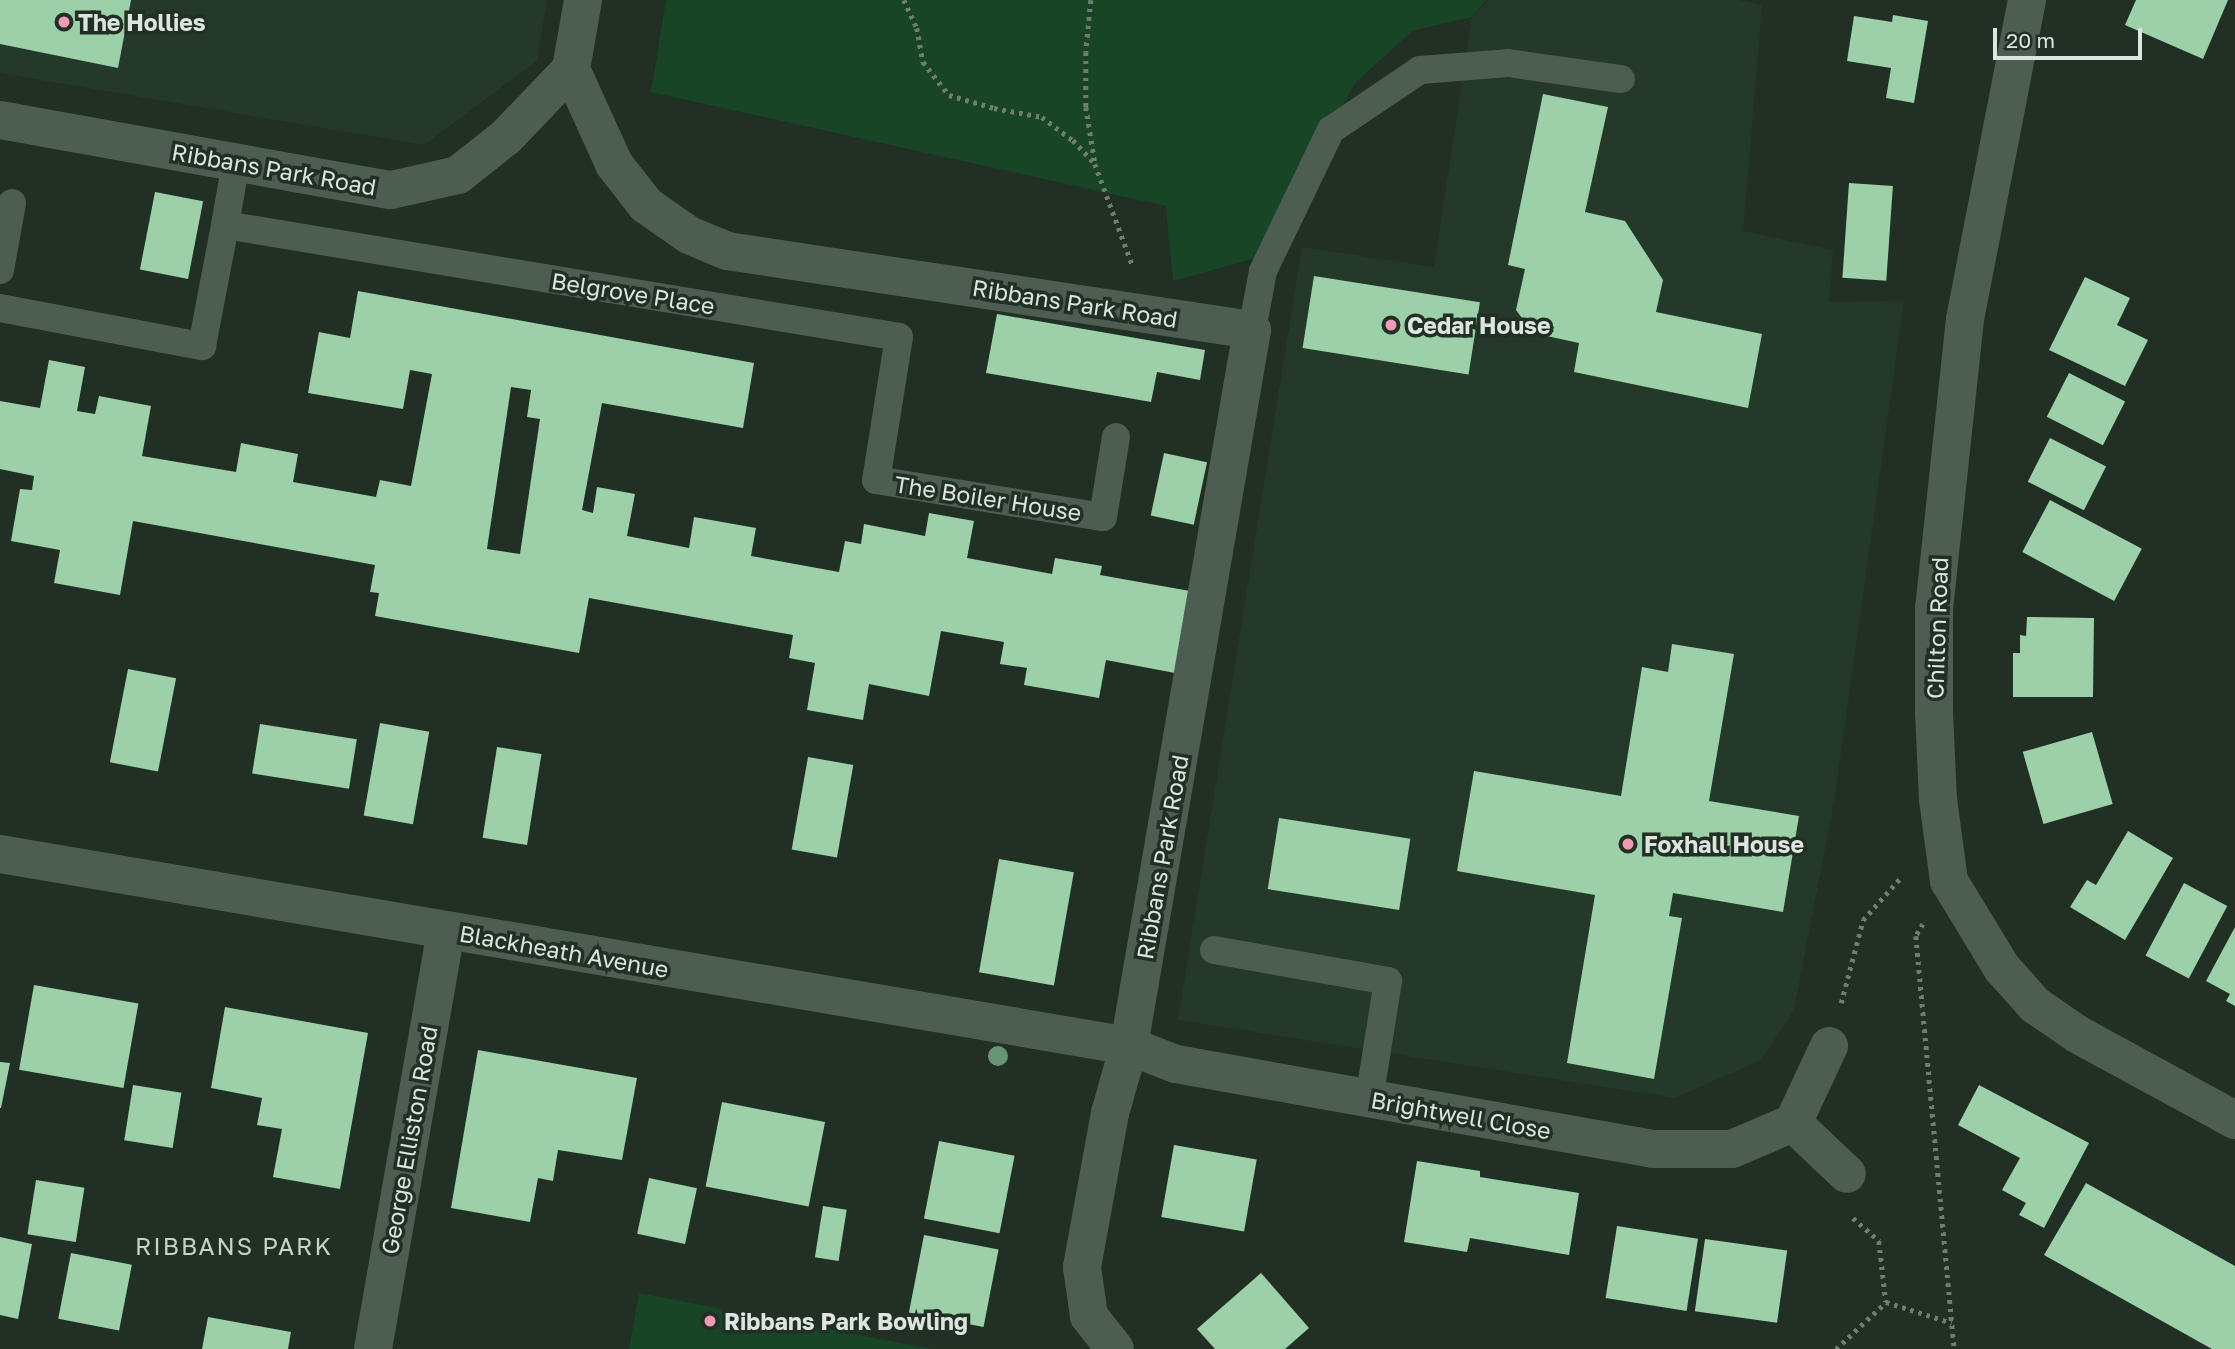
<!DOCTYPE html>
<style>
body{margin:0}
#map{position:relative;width:2235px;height:1349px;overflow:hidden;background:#222f25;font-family:"Golos Text",sans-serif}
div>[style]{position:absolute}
.built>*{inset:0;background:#25392a}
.green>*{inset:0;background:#184526}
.building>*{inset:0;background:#9cd0a8;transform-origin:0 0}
.path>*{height:4.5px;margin-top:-2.25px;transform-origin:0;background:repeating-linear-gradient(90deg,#707b72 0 3.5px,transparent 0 8.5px)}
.lane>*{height:28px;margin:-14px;padding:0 14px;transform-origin:14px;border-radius:14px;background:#4e5d51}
.street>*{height:38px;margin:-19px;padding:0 19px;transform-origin:19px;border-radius:19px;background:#4e5d51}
.trees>*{width:20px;height:20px;margin:-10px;border-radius:50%;background:#679571}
.dots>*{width:19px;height:19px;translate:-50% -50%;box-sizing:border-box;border:4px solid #222f25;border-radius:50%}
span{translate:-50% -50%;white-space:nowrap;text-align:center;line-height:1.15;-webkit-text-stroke:7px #222f25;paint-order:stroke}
.poi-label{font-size:23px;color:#dce5de;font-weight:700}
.left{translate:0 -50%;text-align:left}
.street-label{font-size:23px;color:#dce5de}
.neighbourhood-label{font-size:24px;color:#c4d5c8;letter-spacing:2px}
.scale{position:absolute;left:1993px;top:28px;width:149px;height:32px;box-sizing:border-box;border:4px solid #dce5de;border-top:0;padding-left:9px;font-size:21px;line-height:24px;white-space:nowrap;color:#dce5de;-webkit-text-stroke:5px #222f25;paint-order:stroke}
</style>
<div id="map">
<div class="built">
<div style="clip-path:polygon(0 0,547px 0,537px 61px,424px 145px,0 73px)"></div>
<div style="clip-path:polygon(1488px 0,1739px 0,1762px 5px,1743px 231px,1833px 250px,1829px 302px,1904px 301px,1834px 802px,1794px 1010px,1761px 1060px,1675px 1098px,1178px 1020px,1302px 247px,1434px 267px,1472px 17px)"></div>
</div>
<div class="green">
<div style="clip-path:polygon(666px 0,1486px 0,1472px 17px,1412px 31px,1355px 83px,1263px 256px,1173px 281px,1166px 206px,651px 92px)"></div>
<div style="clip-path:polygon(639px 1293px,932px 1349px,629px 1349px)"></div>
</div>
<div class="building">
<div style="clip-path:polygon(0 0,131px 0,118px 68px,0 44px)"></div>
<div style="clip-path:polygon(2136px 0,2228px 0,2203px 59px,2125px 25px)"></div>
<div style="clip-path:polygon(1893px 15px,1928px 21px,1914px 103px,1886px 98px,1891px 68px,1847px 61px,1854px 16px,1892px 22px)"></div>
<div style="clip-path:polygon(1543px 94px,1608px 107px,1585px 212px,1625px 221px,1663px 280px,1656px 312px,1762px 334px,1748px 408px,1574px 372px,1579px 343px,1533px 333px,1516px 310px,1525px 269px,1508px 265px)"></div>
<div style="left:1849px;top:183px;width:44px;height:95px;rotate:4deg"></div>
<div style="left:155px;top:192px;width:49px;height:79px;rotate:11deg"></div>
<div style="left:1314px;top:276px;width:168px;height:73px;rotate:9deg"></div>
<div style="clip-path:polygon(2085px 277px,2130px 298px,2117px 325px,2148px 340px,2125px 386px,2049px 350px)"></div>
<div style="clip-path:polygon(evenodd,358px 291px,754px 363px,743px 428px,602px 403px,582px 510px,593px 513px,597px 487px,635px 494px,627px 536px,689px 548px,694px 517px,756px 528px,751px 556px,839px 572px,845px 541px,861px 544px,864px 524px,925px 536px,929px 513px,974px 521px,967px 558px,1052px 574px,1055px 558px,1102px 566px,1100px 575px,1190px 591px,1175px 673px,1106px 660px,1099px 698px,1024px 685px,1027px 668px,1000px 664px,1004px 642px,941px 631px,929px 696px,869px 684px,863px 720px,807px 710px,815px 663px,789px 658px,793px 635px,589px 598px,579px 653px,375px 616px,379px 593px,370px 592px,375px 565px,133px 521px,120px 595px,54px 583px,60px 550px,11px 541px,20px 489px,32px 490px,34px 476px,0 469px,0 401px,40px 408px,49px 360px,85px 367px,77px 411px,95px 414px,99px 396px,151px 406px,142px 456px,236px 472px,241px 443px,298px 454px,293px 482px,376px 497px,380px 480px,411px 486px,432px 374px,410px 370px,403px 409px,308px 393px,319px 332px,350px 338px,358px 291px,511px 387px,531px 390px,527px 417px,540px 419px,520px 554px,487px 549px,511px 387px)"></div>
<div style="clip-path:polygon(997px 314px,1205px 350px,1200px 380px,1157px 372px,1151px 402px,986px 373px)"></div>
<div style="left:2069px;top:373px;width:63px;height:49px;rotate:27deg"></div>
<div style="left:2050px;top:438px;width:63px;height:49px;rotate:27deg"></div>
<div style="left:1164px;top:453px;width:44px;height:64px;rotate:12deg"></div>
<div style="left:2050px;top:500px;width:104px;height:59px;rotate:28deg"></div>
<div style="clip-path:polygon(2027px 617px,2094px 618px,2093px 697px,2013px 697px,2013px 653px,2020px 653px,2020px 635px,2026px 636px)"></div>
<div style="clip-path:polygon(1672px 644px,1734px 654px,1709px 801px,1799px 816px,1783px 912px,1673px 893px,1669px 916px,1682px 918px,1654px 1079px,1567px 1063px,1595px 895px,1457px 871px,1474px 771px,1621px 796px,1642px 667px,1668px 672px)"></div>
<div style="left:128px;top:669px;width:49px;height:95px;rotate:11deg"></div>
<div style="left:380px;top:723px;width:50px;height:94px;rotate:10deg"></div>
<div style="left:260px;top:724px;width:98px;height:50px;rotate:9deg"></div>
<div style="left:2092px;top:732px;width:75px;height:72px;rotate:74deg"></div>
<div style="left:497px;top:747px;width:45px;height:92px;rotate:9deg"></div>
<div style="left:808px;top:757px;width:46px;height:94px;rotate:10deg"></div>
<div style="left:1279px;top:818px;width:133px;height:72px;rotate:9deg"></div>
<div style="clip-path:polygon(2128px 831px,2173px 858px,2125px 940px,2070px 907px,2087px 880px,2096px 885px)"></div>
<div style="left:999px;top:859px;width:76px;height:115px;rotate:10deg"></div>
<div style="left:2184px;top:883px;width:49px;height:82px;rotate:28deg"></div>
<div style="clip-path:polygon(2235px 927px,2235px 1006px,2226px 1001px,2230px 994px,2206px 981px)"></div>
<div style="left:34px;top:985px;width:106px;height:86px;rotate:10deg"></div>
<div style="clip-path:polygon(225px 1007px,368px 1033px,340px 1189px,273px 1177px,282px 1129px,257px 1125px,262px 1098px,211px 1088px)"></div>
<div style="clip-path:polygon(478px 1050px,637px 1078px,622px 1160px,558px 1150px,553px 1181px,538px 1178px,530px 1222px,451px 1208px)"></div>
<div style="clip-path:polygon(0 1062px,10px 1063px,1px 1108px,0 1108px)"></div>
<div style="left:133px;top:1085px;width:49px;height:56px;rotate:9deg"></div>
<div style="clip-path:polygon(1979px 1085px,2089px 1143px,2044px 1228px,2019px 1215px,2026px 1203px,2002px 1190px,2020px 1158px,1958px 1125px)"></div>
<div style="left:722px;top:1102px;width:105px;height:86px;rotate:11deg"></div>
<div style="left:939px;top:1141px;width:77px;height:79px;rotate:11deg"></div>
<div style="left:1174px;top:1145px;width:84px;height:73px;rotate:10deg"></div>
<div style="clip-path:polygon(1417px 1161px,1480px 1171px,1480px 1177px,1579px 1193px,1569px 1255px,1470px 1238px,1467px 1252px,1404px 1242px)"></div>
<div style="left:649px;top:1178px;width:49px;height:57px;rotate:12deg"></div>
<div style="left:36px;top:1180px;width:49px;height:55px;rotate:9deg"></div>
<div style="clip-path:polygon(2086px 1183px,2235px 1266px,2235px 1349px,2212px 1349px,2044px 1255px)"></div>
<div style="left:823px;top:1206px;width:24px;height:52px;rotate:9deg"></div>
<div style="left:1617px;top:1226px;width:82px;height:73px;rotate:9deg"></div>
<div style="left:924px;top:1235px;width:76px;height:79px;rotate:11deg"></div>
<div style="clip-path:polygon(0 1237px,32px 1244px,18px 1319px,0 1315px)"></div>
<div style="left:1705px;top:1239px;width:83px;height:73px;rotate:8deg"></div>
<div style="left:71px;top:1253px;width:62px;height:67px;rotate:11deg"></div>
<div style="clip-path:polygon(1261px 1273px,1309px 1328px,1285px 1349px,1215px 1349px,1197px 1329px)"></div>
<div style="clip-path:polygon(208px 1317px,291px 1332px,288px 1349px,202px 1349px)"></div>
</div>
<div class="path">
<div style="left:904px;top:0;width:31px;rotate:65deg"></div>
<div style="left:917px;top:28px;width:35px;rotate:80deg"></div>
<div style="left:923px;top:62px;width:42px;rotate:51.8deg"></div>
<div style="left:949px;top:95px;width:47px;rotate:16.1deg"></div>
<div style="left:994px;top:108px;width:49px;rotate:10.6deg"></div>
<div style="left:1042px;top:117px;width:39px;rotate:37deg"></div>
<div style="left:1073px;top:140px;width:33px;rotate:47deg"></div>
<div style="left:1095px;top:164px;width:110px;rotate:69.7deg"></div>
<div style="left:1091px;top:0;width:52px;rotate:95.5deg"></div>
<div style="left:1086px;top:52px;width:55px;rotate:90deg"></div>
<div style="left:1086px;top:107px;width:57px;rotate:80.9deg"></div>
<div style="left:1923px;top:924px;width:14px;rotate:120deg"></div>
<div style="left:1916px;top:936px;width:415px;rotate:84.7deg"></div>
<div style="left:1841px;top:1003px;width:86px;rotate:-75.2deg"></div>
<div style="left:1863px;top:920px;width:59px;rotate:-48.4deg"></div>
<div style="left:1853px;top:1218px;width:35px;rotate:41deg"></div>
<div style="left:1879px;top:1241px;width:61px;rotate:83.5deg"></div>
<div style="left:1836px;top:1349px;width:69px;rotate:-43.2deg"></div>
<div style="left:1886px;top:1302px;width:69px;rotate:17.7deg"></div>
</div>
<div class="lane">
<div style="left:236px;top:162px;width:64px;rotate:99.9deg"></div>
<div style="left:225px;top:225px;width:683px;rotate:9.43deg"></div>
<div style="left:899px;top:337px;width:145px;rotate:99.1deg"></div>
<div style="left:876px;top:480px;width:230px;rotate:9.3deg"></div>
<div style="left:1103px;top:517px;width:81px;rotate:-80.8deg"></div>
<div style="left:0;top:270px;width:68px;rotate:-79.8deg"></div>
<div style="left:0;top:308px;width:206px;rotate:10.7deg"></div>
<div style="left:202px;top:346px;width:123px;rotate:-79.2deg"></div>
<div style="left:1252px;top:330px;width:60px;rotate:-79.4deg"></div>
<div style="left:1263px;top:271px;width:157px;rotate:-64.3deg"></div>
<div style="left:1331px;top:130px;width:107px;rotate:-34deg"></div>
<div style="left:1420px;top:70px;width:88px;rotate:-4.5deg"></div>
<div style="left:1508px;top:63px;width:114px;rotate:8.1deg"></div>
<div style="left:1214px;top:950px;width:177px;rotate:10.1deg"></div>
<div style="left:1388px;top:981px;width:120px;rotate:99.1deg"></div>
</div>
<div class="street">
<div style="left:2027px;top:0;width:325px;rotate:101deg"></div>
<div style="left:1965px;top:319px;width:291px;rotate:96.1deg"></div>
<div style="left:1934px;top:608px;width:104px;rotate:90deg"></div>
<div style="left:1934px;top:712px;width:87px;rotate:87.4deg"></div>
<div style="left:1938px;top:799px;width:83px;rotate:82.4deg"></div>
<div style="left:1949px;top:881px;width:102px;rotate:58.7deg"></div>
<div style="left:2002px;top:968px;width:50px;rotate:48.3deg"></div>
<div style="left:2035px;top:1005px;width:51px;rotate:34.6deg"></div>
<div style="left:2077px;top:1034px;width:180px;rotate:28.6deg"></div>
<div style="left:571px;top:69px;width:104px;rotate:65.6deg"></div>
<div style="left:614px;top:164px;width:52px;rotate:52deg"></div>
<div style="left:646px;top:205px;width:52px;rotate:34.9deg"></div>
<div style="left:689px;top:235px;width:41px;rotate:22.8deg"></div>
<div style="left:727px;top:251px;width:531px;rotate:8.56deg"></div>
<div style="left:1252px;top:330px;width:726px;rotate:99.75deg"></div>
<div style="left:1129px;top:1046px;width:70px;rotate:105.8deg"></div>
<div style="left:1110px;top:1113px;width:157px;rotate:100.3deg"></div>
<div style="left:1082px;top:1267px;width:49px;rotate:81.9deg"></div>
<div style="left:1089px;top:1316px;width:42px;rotate:51.8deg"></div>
<div style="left:571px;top:69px;width:70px;rotate:-80.1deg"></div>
<div style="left:0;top:120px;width:397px;rotate:10.2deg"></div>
<div style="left:391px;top:190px;width:69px;rotate:-12.6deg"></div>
<div style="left:458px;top:175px;width:61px;rotate:-38.4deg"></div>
<div style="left:506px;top:137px;width:94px;rotate:-46.3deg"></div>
<div style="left:0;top:854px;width:1145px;rotate:9.65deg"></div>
<div style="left:1129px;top:1046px;width:50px;rotate:21deg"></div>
<div style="left:1176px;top:1064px;width:484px;rotate:10.1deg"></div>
<div style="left:1652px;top:1149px;width:80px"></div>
<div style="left:1732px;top:1149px;width:66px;rotate:-23.1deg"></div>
<div style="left:1793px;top:1123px;width:85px;rotate:-64.9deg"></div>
<div style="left:1793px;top:1123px;width:74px;rotate:43.4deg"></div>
<div style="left:373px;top:1349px;width:424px;rotate:-80.1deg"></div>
</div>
<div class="trees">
<div style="left:998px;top:1056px"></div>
</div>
<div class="dots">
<div style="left:64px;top:22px;background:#f19ab3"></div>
<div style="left:1391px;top:325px;background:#f19ab3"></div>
<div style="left:1628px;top:844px;background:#f19ab3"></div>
<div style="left:710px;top:1321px;background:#f19ab3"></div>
</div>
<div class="poi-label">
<span class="left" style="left:78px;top:22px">The Hollies</span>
<span class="left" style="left:1407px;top:325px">Cedar House</span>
<span class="left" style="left:1644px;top:844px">Foxhall House</span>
<span class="left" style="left:724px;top:1321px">Ribbans Park Bowling</span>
</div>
<div class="street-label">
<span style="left:274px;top:169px;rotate:10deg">Ribbans Park Road</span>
<span style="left:633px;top:293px;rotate:9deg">Belgrove Place</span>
<span style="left:1075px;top:303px;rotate:9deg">Ribbans Park Road</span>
<span style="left:988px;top:498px;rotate:9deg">The Boiler House</span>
<span style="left:1937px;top:628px;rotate:-88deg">Chilton Road</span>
<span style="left:1162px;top:857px;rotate:-80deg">Ribbans Park Road</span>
<span style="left:564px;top:951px;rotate:10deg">Blackheath Avenue</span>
<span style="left:1461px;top:1115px;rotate:10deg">Brightwell Close</span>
<span style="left:409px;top:1140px;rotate:-80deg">George Elliston Road</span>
</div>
<div class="neighbourhood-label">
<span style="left:234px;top:1246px">RIBBANS PARK</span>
</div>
<div class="scale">20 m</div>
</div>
